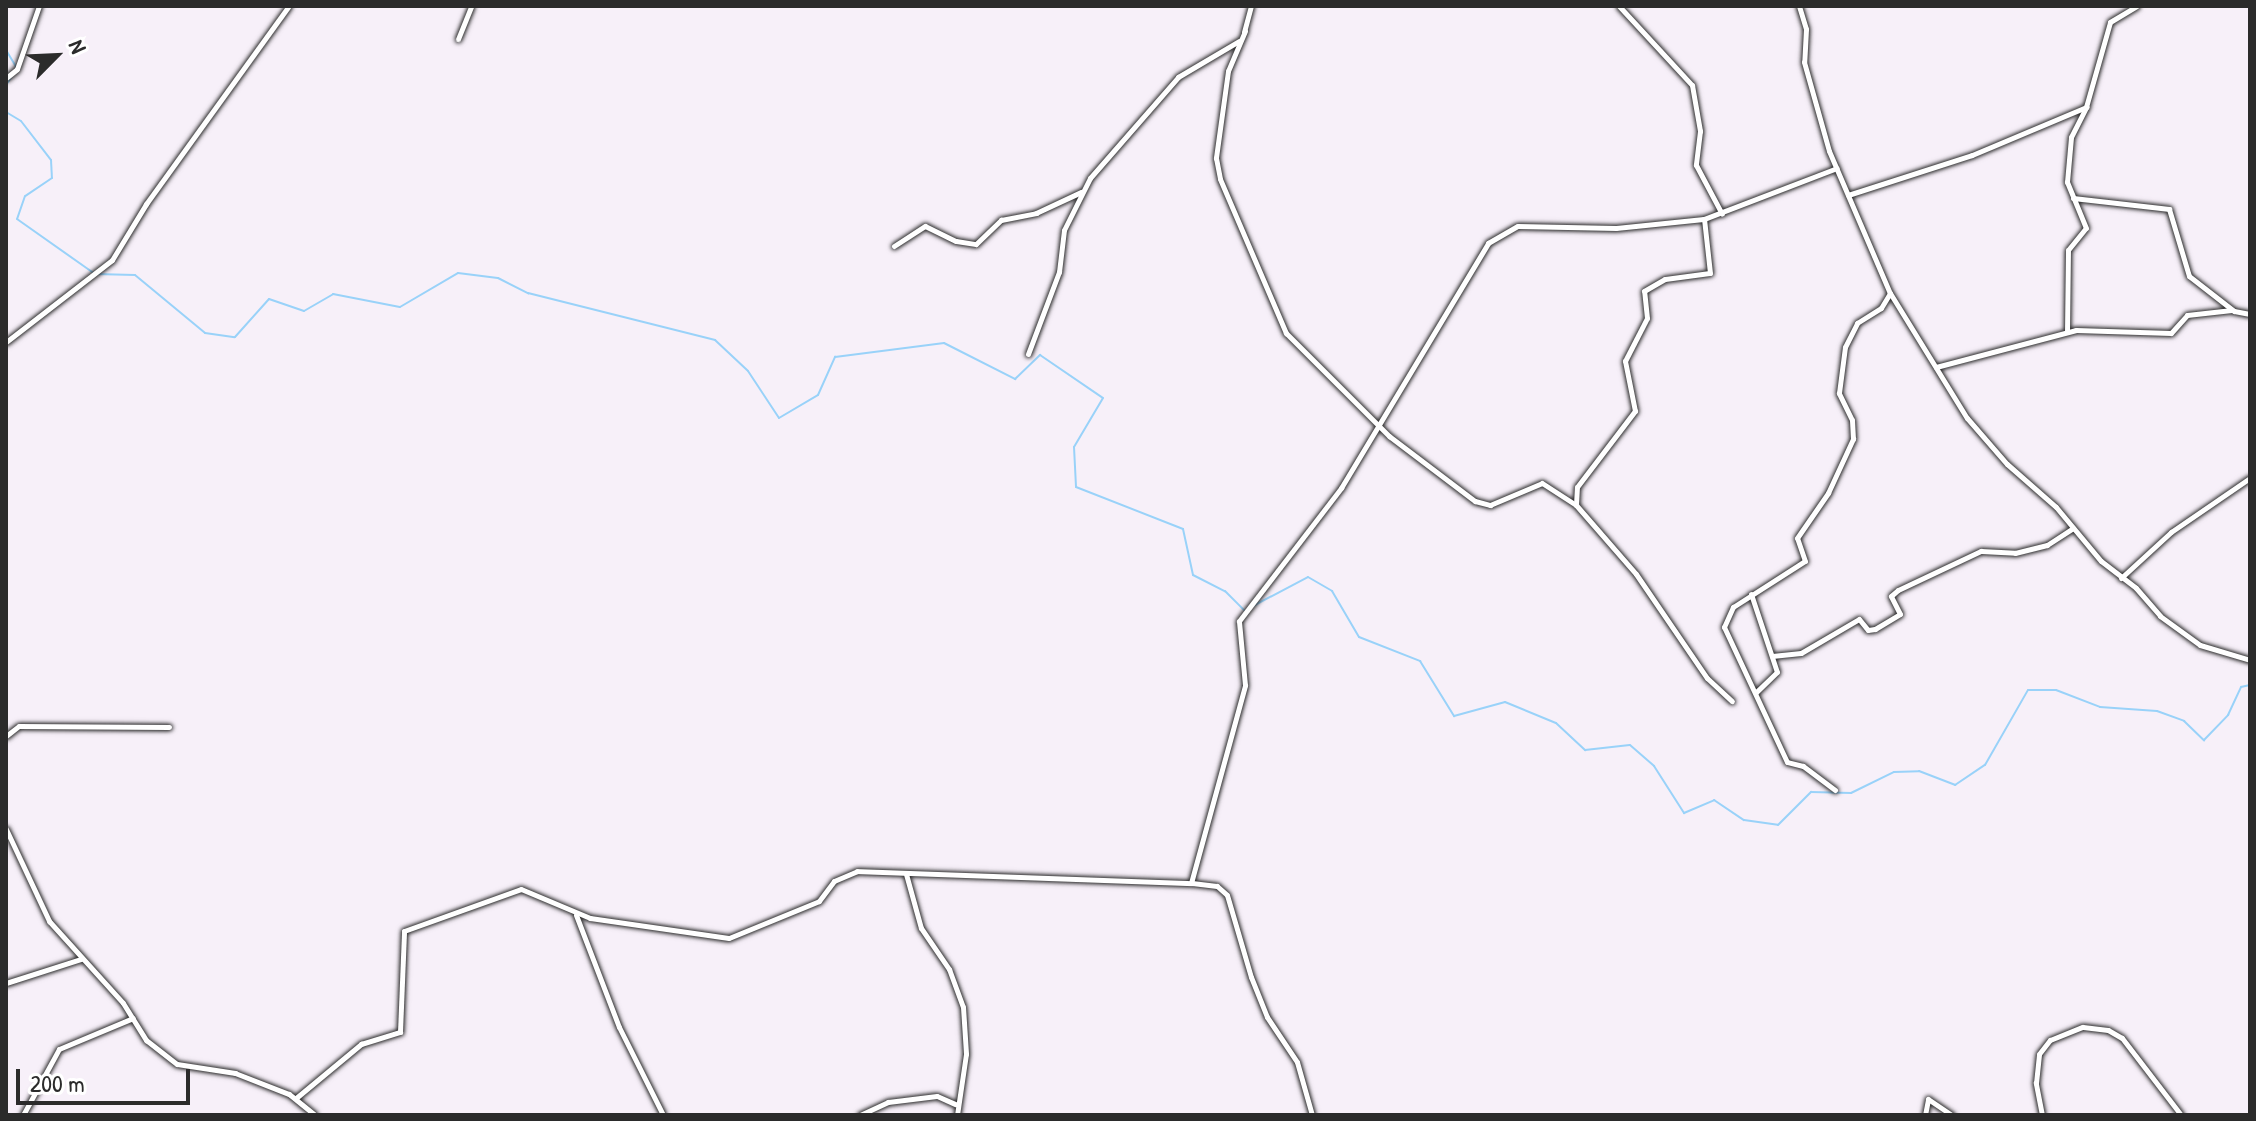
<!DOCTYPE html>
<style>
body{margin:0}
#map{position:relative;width:2256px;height:1121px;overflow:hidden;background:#f7f0f9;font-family:"Patrick Hand",sans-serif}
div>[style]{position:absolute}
.stream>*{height:2px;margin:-1px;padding:0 1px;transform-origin:1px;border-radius:1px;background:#99d2f9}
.roads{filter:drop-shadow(0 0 2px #2b2b2b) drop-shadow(0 0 2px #2b2b2b)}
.minor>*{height:5px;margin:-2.5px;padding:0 2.5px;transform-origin:2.5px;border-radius:2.5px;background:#fff}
span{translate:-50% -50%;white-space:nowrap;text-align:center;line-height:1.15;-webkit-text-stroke:6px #fff;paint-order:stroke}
.frame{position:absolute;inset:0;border:8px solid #2b2b2b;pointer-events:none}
.north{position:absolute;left:16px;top:16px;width:80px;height:80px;-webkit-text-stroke:6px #fff;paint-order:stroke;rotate:66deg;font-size:22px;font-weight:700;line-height:32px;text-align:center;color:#2b2b2b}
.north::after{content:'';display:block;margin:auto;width:28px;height:36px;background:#2b2b2b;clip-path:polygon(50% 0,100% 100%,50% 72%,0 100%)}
.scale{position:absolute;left:16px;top:1069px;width:174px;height:36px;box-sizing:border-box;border:4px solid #2b2b2b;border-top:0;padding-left:10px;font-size:24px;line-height:28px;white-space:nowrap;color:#2b2b2b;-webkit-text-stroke:6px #fff;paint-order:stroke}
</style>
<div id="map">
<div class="stream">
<div style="left:6px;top:50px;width:21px;rotate:59deg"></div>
<div style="left:6px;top:85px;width:11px;rotate:-56deg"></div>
<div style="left:6px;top:112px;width:17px;rotate:31deg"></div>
<div style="left:21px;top:121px;width:49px;rotate:52.4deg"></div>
<div style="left:51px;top:160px;width:18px;rotate:87deg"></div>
<div style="left:52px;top:178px;width:32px;rotate:146deg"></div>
<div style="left:25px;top:196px;width:24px;rotate:109deg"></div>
<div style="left:17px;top:219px;width:95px;rotate:35.2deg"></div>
<div style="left:95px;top:274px;width:40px;rotate:1.4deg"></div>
<div style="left:135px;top:275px;width:91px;rotate:39.6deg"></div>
<div style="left:205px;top:333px;width:30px;rotate:8deg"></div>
<div style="left:235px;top:337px;width:51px;rotate:-48.2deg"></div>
<div style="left:269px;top:299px;width:37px;rotate:19deg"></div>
<div style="left:304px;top:311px;width:34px;rotate:-30deg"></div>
<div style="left:333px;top:294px;width:68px;rotate:11deg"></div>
<div style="left:400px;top:307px;width:67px;rotate:-30.4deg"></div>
<div style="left:458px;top:273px;width:40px;rotate:7.1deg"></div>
<div style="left:498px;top:278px;width:34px;rotate:27deg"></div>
<div style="left:528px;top:293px;width:193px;rotate:14.1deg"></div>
<div style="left:715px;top:340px;width:45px;rotate:43.2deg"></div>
<div style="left:748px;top:371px;width:56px;rotate:56.6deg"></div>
<div style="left:779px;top:418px;width:45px;rotate:-30.5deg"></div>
<div style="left:818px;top:395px;width:42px;rotate:-65.9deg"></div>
<div style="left:835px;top:357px;width:110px;rotate:-7.3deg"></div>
<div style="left:944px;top:343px;width:80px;rotate:26.9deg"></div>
<div style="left:1015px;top:379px;width:35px;rotate:-44deg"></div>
<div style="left:1040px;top:355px;width:76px;rotate:34.3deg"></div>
<div style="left:1103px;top:398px;width:57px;rotate:120.6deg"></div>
<div style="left:1074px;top:447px;width:40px;rotate:87.1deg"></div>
<div style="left:1076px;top:487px;width:115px;rotate:21.4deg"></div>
<div style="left:1183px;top:529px;width:47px;rotate:77.7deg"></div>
<div style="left:1193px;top:575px;width:36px;rotate:27deg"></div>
<div style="left:1225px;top:591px;width:27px;rotate:45deg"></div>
<div style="left:1253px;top:606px;width:62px;rotate:-27.8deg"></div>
<div style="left:1308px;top:577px;width:28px;rotate:30deg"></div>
<div style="left:1332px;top:591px;width:53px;rotate:59.6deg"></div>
<div style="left:1359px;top:637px;width:66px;rotate:21.5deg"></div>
<div style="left:1420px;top:661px;width:65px;rotate:58.3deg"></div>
<div style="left:1454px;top:716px;width:53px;rotate:-15.4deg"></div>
<div style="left:1505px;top:702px;width:55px;rotate:22.4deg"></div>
<div style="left:1556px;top:723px;width:40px;rotate:43deg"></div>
<div style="left:1585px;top:750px;width:45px;rotate:-6.3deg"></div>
<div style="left:1630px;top:745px;width:32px;rotate:41deg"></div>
<div style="left:1654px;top:766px;width:56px;rotate:57.4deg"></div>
<div style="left:1684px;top:813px;width:33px;rotate:-23deg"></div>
<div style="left:1714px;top:800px;width:36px;rotate:34deg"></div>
<div style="left:1744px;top:820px;width:34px;rotate:8deg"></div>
<div style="left:1778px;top:825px;width:47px;rotate:-45deg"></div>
<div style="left:1811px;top:792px;width:40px;rotate:1.4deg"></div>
<div style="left:1851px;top:793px;width:48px;rotate:-26deg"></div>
<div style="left:1894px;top:772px;width:25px;rotate:-2deg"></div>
<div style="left:1919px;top:771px;width:39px;rotate:21deg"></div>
<div style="left:1955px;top:785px;width:36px;rotate:-34deg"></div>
<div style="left:1985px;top:765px;width:86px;rotate:-60.2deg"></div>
<div style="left:2028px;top:690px;width:28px"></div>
<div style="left:2056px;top:690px;width:47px;rotate:21.1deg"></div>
<div style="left:2100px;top:707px;width:57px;rotate:4deg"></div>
<div style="left:2157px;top:711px;width:29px;rotate:20deg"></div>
<div style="left:2184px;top:721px;width:28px;rotate:44deg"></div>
<div style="left:2204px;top:740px;width:35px;rotate:-46deg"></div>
<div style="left:2228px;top:715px;width:31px;rotate:-65deg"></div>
<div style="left:2241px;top:687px;width:9px;rotate:-13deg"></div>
</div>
<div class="roads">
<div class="minor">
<div style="left:1619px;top:6px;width:108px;rotate:47.3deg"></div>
<div style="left:1692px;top:85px;width:47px;rotate:80.1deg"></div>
<div style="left:1700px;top:131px;width:34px;rotate:97deg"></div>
<div style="left:1696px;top:165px;width:55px;rotate:62deg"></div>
<div style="left:1799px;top:6px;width:24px;rotate:73deg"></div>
<div style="left:1806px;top:29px;width:33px;rotate:93deg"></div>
<div style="left:1804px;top:62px;width:92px;rotate:74.3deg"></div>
<div style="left:1829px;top:151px;width:155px;rotate:66.8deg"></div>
<div style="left:1890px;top:293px;width:147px;rotate:58.4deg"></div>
<div style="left:1967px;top:418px;width:61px;rotate:49deg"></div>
<div style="left:2007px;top:464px;width:65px;rotate:41.3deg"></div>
<div style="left:2056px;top:507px;width:70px;rotate:50.2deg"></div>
<div style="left:2101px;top:561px;width:44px;rotate:37.6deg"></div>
<div style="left:2136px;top:588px;width:37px;rotate:49deg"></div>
<div style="left:2160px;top:616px;width:49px;rotate:35.9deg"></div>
<div style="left:2200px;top:645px;width:52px;rotate:16.7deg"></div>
<div style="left:1245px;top:31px;width:43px;rotate:113deg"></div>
<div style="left:1228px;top:71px;width:88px;rotate:97.9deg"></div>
<div style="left:1216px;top:158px;width:21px;rotate:79deg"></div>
<div style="left:1220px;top:179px;width:168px;rotate:66.8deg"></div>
<div style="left:1286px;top:333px;width:146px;rotate:45deg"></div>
<div style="left:1389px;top:436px;width:108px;rotate:37.1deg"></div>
<div style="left:1475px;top:501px;width:16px;rotate:15deg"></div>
<div style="left:1490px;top:505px;width:56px;rotate:-22.9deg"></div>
<div style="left:1542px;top:483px;width:40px;rotate:32.9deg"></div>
<div style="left:1576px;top:505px;width:91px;rotate:49deg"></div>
<div style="left:1636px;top:574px;width:126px;rotate:55.7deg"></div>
<div style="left:1707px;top:678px;width:34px;rotate:43deg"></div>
<div style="left:1244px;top:32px;width:27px;rotate:-75deg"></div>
<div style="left:458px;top:39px;width:35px;rotate:-68deg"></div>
<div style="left:6px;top:78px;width:14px;rotate:-39deg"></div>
<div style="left:17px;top:69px;width:67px;rotate:-70.8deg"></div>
<div style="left:1848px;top:195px;width:130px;rotate:-17.9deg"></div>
<div style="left:1972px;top:155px;width:124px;rotate:-22.8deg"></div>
<div style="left:2073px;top:198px;width:97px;rotate:6.5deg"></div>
<div style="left:2169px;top:209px;width:70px;rotate:73.4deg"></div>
<div style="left:2189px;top:276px;width:57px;rotate:37.9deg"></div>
<div style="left:2234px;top:311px;width:16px;rotate:11deg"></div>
<div style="left:894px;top:246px;width:37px;rotate:-33deg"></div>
<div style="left:925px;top:226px;width:34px;rotate:26deg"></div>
<div style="left:956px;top:241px;width:20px;rotate:9deg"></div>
<div style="left:976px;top:244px;width:35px;rotate:-44deg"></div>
<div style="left:1001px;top:220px;width:36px;rotate:-11deg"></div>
<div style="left:1036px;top:213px;width:50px;rotate:-25deg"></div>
<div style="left:2067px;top:332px;width:82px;rotate:-89.3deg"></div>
<div style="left:2068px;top:250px;width:28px;rotate:-51deg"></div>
<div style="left:2086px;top:228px;width:50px;rotate:-112.4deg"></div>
<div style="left:2067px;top:182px;width:45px;rotate:-84.9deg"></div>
<div style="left:2071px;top:137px;width:34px;rotate:-63deg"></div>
<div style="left:2086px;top:107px;width:88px;rotate:-74.2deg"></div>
<div style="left:2110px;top:22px;width:31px;rotate:-31deg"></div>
<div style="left:6px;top:342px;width:134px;rotate:-37.7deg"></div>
<div style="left:112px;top:260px;width:66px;rotate:-58.7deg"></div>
<div style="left:146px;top:204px;width:244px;rotate:-54.2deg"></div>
<div style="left:1028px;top:354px;width:88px;rotate:-69.3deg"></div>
<div style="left:1059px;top:272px;width:42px;rotate:-83.2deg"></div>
<div style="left:1064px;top:230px;width:58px;rotate:-63.4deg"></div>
<div style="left:1090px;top:178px;width:134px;rotate:-48.9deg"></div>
<div style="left:1178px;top:77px;width:71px;rotate:-30.5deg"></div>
<div style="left:1936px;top:367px;width:145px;rotate:-14.8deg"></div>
<div style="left:2076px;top:330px;width:95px;rotate:1.8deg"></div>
<div style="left:2171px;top:333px;width:24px;rotate:-48deg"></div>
<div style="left:2187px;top:315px;width:45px;rotate:-6.3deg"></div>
<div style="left:1576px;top:505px;width:18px;rotate:-87deg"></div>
<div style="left:1577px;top:487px;width:96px;rotate:-52.7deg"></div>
<div style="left:1635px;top:411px;width:51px;rotate:-101.3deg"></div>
<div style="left:1625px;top:361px;width:48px;rotate:-62.9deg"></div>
<div style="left:1647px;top:318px;width:27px;rotate:-96deg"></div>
<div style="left:1644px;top:291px;width:24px;rotate:-30deg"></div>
<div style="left:1665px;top:279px;width:45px;rotate:-7.6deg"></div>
<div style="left:1710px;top:273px;width:54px;rotate:-96.3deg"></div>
<div style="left:2121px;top:578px;width:68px;rotate:-42.6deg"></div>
<div style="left:2171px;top:532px;width:96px;rotate:-34.4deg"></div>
<div style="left:1751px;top:594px;width:82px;rotate:71.6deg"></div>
<div style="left:1777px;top:672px;width:29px;rotate:136deg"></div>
<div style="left:1772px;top:656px;width:29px;rotate:-6deg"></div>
<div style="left:1801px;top:653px;width:67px;rotate:-30.4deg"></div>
<div style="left:1859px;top:619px;width:14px;rotate:51deg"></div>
<div style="left:1868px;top:630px;width:7px;rotate:-8deg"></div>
<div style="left:1875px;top:629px;width:29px;rotate:-31deg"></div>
<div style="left:1900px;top:614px;width:20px;rotate:-117deg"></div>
<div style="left:1891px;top:596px;width:9px;rotate:-41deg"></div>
<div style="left:1898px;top:590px;width:92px;rotate:-25.2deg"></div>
<div style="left:1981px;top:551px;width:34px;rotate:3deg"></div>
<div style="left:2015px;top:553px;width:33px;rotate:-14deg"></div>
<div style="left:2047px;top:545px;width:31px;rotate:-33deg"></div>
<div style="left:6px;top:736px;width:16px;rotate:-38deg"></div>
<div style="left:19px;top:726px;width:150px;rotate:0.4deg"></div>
<div style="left:1835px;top:790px;width:40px;rotate:-143deg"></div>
<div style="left:1803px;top:766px;width:16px;rotate:-166deg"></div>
<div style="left:1787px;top:762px;width:149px;rotate:-115deg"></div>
<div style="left:1724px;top:627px;width:22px;rotate:-66deg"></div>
<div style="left:1733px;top:607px;width:85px;rotate:-32.6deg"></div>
<div style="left:1805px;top:561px;width:24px;rotate:-109deg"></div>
<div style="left:1797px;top:538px;width:55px;rotate:-55.4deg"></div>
<div style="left:1828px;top:493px;width:60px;rotate:-65.2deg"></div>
<div style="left:1853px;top:439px;width:19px;rotate:-93deg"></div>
<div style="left:1852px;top:420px;width:30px;rotate:-116deg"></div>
<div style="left:1839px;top:393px;width:46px;rotate:-82.6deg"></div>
<div style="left:1845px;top:347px;width:27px;rotate:-63deg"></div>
<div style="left:1857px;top:323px;width:28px;rotate:-32deg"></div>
<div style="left:1881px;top:308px;width:17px;rotate:-59deg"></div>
<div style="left:6px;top:829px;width:102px;rotate:64.9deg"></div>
<div style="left:49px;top:921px;width:110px;rotate:47.9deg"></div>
<div style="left:123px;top:1003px;width:44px;rotate:58.1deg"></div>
<div style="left:146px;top:1040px;width:39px;rotate:38deg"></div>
<div style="left:177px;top:1064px;width:59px;rotate:8.8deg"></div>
<div style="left:235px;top:1073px;width:58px;rotate:21.3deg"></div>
<div style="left:289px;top:1094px;width:33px;rotate:39deg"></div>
<div style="left:906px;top:874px;width:56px;rotate:74.5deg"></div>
<div style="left:921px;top:928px;width:50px;rotate:55.7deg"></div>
<div style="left:949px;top:969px;width:40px;rotate:69.8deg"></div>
<div style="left:963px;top:1007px;width:47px;rotate:86.3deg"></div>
<div style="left:966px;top:1054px;width:62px;rotate:98.4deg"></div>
<div style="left:1192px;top:883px;width:25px;rotate:7deg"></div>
<div style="left:1217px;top:886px;width:13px;rotate:42deg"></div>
<div style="left:1227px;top:895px;width:85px;rotate:73.7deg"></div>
<div style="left:1251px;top:977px;width:43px;rotate:68.2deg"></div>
<div style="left:1267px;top:1017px;width:54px;rotate:56.3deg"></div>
<div style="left:1297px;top:1062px;width:55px;rotate:74.2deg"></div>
<div style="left:576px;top:915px;width:120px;rotate:69deg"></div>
<div style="left:619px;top:1027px;width:98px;rotate:63.4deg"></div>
<div style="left:6px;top:983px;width:79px;rotate:-17.7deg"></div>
<div style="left:296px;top:1098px;width:85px;rotate:-39.7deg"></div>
<div style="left:361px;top:1044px;width:41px;rotate:-17.1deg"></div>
<div style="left:400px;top:1032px;width:101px;rotate:-87.7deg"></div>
<div style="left:404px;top:931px;width:124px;rotate:-19.7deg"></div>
<div style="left:521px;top:889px;width:75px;rotate:22.8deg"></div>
<div style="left:590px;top:918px;width:140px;rotate:8.2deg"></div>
<div style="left:729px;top:938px;width:97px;rotate:-22.3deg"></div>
<div style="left:819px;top:901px;width:25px;rotate:-53deg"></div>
<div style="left:834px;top:881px;width:25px;rotate:-23deg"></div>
<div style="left:857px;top:871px;width:334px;rotate:2.1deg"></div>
<div style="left:1191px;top:883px;width:205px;rotate:-74.7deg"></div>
<div style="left:1245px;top:685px;width:64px;rotate:-95.4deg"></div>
<div style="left:1239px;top:621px;width:168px;rotate:-52.5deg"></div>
<div style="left:1341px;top:488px;width:286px;rotate:-59deg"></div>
<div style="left:1488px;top:243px;width:34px;rotate:-30deg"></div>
<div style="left:1518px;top:226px;width:98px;rotate:1.2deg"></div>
<div style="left:1616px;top:228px;width:88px;rotate:-5.8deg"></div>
<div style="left:1704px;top:219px;width:142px;rotate:-21deg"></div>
<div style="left:23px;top:1115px;width:75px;rotate:-61.4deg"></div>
<div style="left:59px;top:1049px;width:80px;rotate:-22.7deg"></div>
<div style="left:860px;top:1115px;width:31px;rotate:-25deg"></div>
<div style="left:888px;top:1102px;width:49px;rotate:-7deg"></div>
<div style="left:937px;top:1096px;width:20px;rotate:24deg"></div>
<div style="left:1925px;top:1115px;width:16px;rotate:-79deg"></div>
<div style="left:1928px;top:1099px;width:29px;rotate:34deg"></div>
<div style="left:2042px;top:1115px;width:33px;rotate:-101deg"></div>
<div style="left:2036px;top:1083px;width:29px;rotate:-84deg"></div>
<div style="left:2039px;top:1054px;width:18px;rotate:-52deg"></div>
<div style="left:2050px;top:1040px;width:35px;rotate:-22deg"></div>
<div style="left:2083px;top:1027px;width:25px;rotate:7deg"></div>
<div style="left:2108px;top:1030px;width:16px;rotate:30deg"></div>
<div style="left:2122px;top:1038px;width:97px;rotate:52.5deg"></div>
</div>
</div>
<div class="frame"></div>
<div class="north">N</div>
<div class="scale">200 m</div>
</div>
